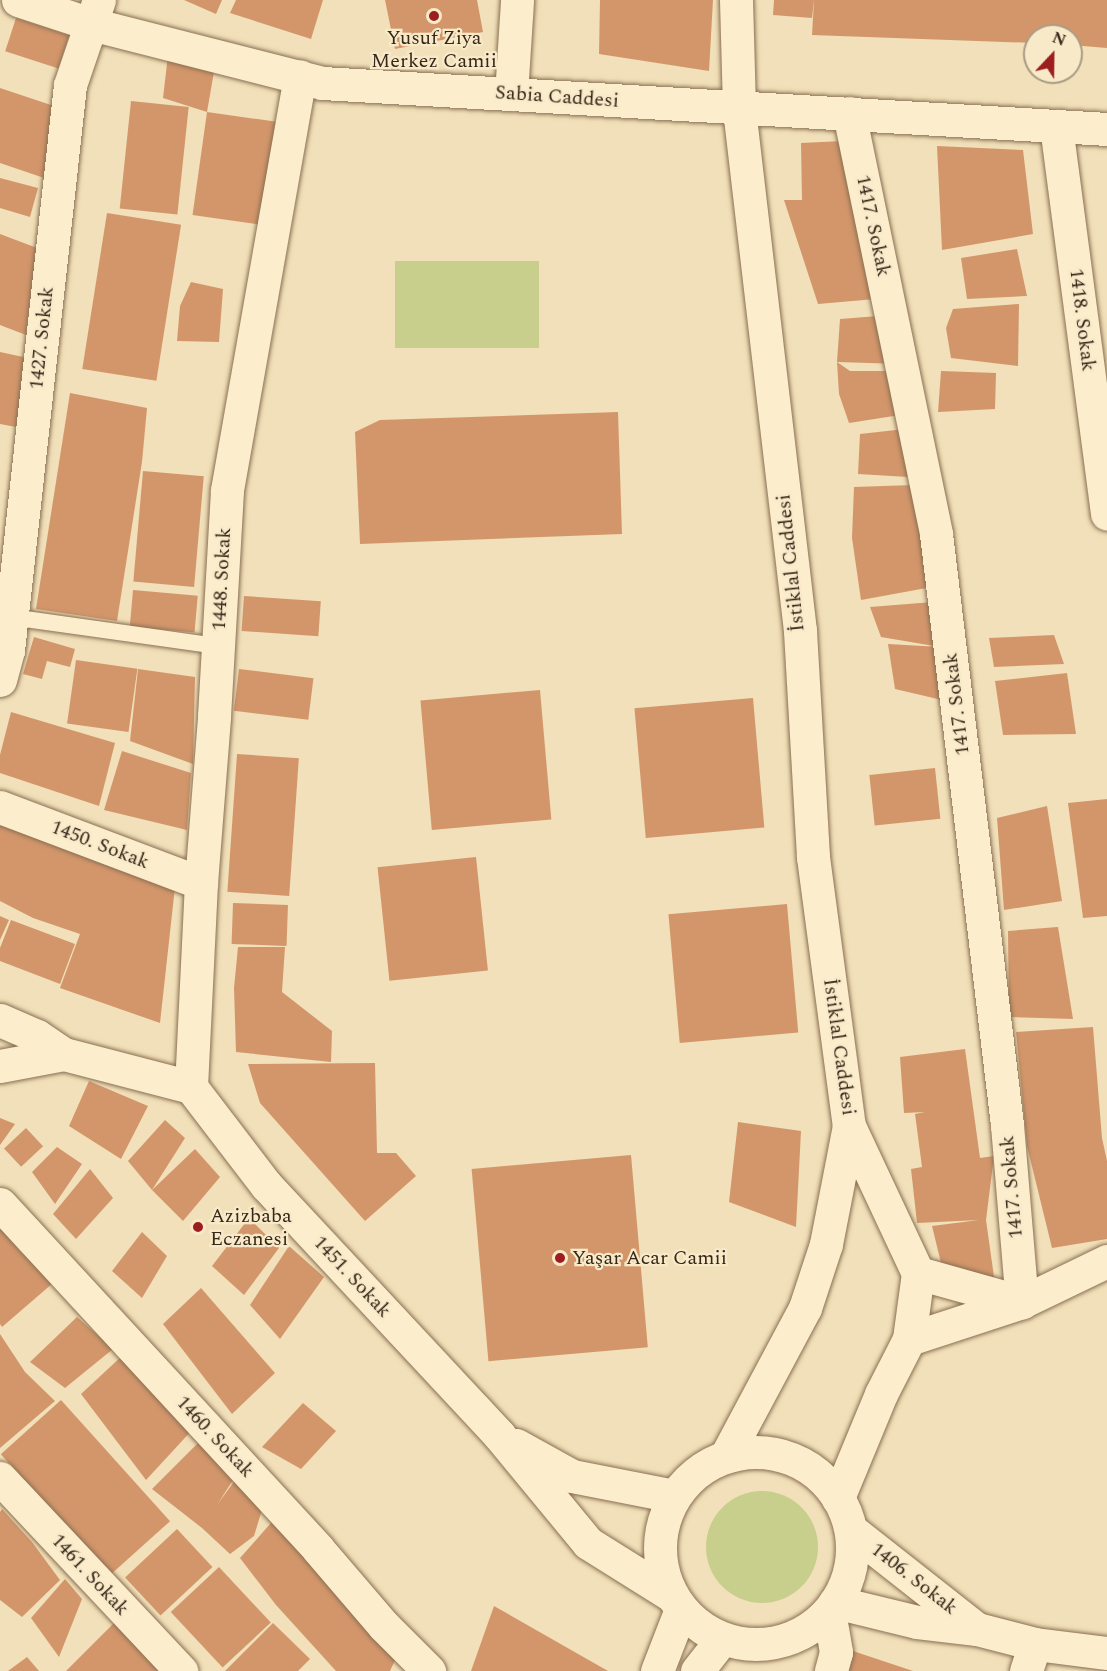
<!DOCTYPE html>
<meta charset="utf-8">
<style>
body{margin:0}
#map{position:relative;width:1107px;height:1671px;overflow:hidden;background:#f1e0b9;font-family:Spectral,serif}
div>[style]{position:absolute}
.green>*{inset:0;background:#c8cf8d;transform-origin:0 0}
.round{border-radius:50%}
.building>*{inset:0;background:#d3966b;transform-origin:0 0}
.roads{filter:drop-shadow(0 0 2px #896f52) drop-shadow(0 0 2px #896f52)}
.lane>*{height:16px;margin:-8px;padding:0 8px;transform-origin:8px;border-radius:8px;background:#fcedcc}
.street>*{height:33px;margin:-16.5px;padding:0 16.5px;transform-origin:16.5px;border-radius:16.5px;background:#fcedcc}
.secondary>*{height:33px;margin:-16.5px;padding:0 16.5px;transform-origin:16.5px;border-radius:16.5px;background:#fcedcc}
.secondary>.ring{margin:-16.5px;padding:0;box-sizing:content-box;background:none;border:33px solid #fcedcc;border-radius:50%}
.dots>*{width:16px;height:16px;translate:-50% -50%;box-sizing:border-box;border:3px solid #f8eac9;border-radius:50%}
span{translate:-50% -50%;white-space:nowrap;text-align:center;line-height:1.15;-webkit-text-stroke:4.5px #f8eac9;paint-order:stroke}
.poi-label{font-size:20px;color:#362719}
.left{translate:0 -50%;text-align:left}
.street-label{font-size:20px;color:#362719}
.north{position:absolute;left:1023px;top:24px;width:60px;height:60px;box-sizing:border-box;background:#f8eac9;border:2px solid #aa9c83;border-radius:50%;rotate:22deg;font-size:16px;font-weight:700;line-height:24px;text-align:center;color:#362719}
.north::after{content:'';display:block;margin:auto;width:21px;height:27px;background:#9c1e1f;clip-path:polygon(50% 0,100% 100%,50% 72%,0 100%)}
</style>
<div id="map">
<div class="green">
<div style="left:395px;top:261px;width:144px;height:87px"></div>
<div class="round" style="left:706px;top:1491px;width:112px;height:112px"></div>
</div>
<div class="building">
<div style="clip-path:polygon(184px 0,222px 0,216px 14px)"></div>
<div style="clip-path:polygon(236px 0,323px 0,311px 39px,230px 13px)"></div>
<div style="clip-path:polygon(385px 0,477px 0,483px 32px,395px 49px)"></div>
<div style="clip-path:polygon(600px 0,713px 0,709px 71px,599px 54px)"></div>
<div style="clip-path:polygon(774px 0,814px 0,812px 18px,773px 15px)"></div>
<div style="clip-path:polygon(814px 0,1107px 0,1107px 48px,1071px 45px,1071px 36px,1035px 36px,1035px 43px,812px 35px)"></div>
<div style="left:16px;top:18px;width:56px;height:35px;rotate:18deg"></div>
<div style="clip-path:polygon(168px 55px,215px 66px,207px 112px,163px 98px)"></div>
<div style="clip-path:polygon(0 88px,54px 106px,50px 180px,0 163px)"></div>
<div style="left:131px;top:101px;width:58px;height:108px;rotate:6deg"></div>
<div style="left:207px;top:112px;width:70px;height:104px;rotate:8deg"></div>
<div style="clip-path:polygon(843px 141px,887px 298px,818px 304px,784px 200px,802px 200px,801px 143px)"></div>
<div style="clip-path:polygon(937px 146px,1023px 150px,1033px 234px,942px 250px)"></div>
<div style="clip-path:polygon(0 178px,38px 188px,30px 217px,0 208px)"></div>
<div style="left:107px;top:213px;width:75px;height:158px;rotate:9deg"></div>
<div style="clip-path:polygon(0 234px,37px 248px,26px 335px,0 325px)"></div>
<div style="clip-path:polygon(1017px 249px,1027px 296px,967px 299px,961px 258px)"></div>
<div style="clip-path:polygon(191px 282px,223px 289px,219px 342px,177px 341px,180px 306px)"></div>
<div style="clip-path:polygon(1019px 304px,1018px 366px,951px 358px,946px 328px,953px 309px)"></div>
<div style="clip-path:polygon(891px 315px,901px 364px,837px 362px,840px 319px)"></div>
<div style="clip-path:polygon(0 352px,28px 358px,16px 427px,0 424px)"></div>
<div style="clip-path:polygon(837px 362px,850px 371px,894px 371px,900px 415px,849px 423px,839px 394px)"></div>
<div style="clip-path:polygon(941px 371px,996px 373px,995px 409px,938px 412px)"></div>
<div style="clip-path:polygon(70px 393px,147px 408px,142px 462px,117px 621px,36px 609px)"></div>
<div style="clip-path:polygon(618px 412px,622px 534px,360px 544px,355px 432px,380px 420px)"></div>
<div style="clip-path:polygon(914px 428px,925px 478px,858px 474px,860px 434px)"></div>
<div style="left:143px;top:471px;width:61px;height:111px;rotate:5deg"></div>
<div style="clip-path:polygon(914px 485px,932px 587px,861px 600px,852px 538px,854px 487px)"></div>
<div style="left:133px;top:590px;width:65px;height:37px;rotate:5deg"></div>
<div style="left:244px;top:596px;width:77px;height:35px;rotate:4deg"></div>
<div style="clip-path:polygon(933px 602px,942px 647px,942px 700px,895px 689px,888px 644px,940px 647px,881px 637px,870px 607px)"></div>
<div style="clip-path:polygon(1054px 635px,1064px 664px,994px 667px,989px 638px)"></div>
<div style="clip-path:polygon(34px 637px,75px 649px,70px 667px,47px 661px,42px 679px,23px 674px)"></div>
<div style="left:76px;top:660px;width:62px;height:64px;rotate:8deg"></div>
<div style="clip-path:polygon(138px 669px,195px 677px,193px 764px,130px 741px)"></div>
<div style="left:239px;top:669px;width:75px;height:42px;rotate:7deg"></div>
<div style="clip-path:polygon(1067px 673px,1076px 734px,1003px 735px,995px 681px)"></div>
<div style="left:540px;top:690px;width:130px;height:120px;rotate:85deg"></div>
<div style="left:753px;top:698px;width:130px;height:119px;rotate:85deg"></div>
<div style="clip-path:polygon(11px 712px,115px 743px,99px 806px,0 773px,0 755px)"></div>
<div style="clip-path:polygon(122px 751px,191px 773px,187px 830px,104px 810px)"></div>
<div style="left:237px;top:754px;width:62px;height:138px;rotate:4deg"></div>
<div style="left:935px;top:768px;width:51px;height:66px;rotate:84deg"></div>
<div style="clip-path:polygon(1107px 799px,1107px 916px,1083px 918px,1068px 803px)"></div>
<div style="clip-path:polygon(1047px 806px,1062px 901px,1004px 910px,997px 818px)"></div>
<div style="clip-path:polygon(0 820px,175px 887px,160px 1023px,60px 988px,80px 934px,33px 918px,0 901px)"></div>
<div style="left:476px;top:857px;width:114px;height:99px;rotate:84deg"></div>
<div style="left:233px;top:903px;width:55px;height:41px;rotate:2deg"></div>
<div style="left:787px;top:904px;width:129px;height:119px;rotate:85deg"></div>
<div style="clip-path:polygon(0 916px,9px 920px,0 940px)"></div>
<div style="clip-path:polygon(11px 920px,75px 944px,60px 984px,0 961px,0 948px)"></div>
<div style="clip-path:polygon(1058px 927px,1073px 1019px,1009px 1017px,1008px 931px)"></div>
<div style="clip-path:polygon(238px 947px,285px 947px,282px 992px,332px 1031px,331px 1062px,236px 1052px,234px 988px)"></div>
<div style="clip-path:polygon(1093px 1027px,1102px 1138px,1107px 1161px,1107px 1239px,1052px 1248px,1027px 1146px,1016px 1032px)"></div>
<div style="clip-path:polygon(965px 1049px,980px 1158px,994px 1156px,986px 1220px,995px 1284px,942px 1267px,932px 1226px,979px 1220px,917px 1223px,911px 1169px,922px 1167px,915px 1114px,925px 1112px,904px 1113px,900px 1057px)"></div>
<div style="clip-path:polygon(375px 1063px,377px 1153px,396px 1153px,416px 1176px,365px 1221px,260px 1103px,248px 1064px)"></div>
<div style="clip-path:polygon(89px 1081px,148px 1106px,121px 1159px,69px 1126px)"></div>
<div style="clip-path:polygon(0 1118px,15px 1124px,0 1145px)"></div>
<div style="clip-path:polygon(165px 1120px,185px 1138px,152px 1190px,128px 1161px)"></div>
<div style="clip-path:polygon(738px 1122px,801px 1131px,796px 1227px,729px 1202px)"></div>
<div style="left:26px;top:1128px;width:25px;height:30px;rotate:47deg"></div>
<div style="clip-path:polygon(57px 1147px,82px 1164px,55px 1204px,32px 1172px)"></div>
<div style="clip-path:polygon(195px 1149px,220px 1177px,183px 1221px,152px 1190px)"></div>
<div style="left:631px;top:1155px;width:193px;height:160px;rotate:85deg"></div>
<div style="clip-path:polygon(90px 1169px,113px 1198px,76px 1239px,53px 1214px)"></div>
<div style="clip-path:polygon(249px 1218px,279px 1248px,244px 1295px,212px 1266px)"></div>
<div style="clip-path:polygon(0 1226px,20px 1251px,53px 1283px,2px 1327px,0 1324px)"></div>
<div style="clip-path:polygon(142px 1232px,167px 1256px,142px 1298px,112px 1271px)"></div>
<div style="clip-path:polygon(289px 1246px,324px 1277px,280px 1339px,250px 1305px)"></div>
<div style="clip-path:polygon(201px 1288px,275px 1373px,232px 1414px,163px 1324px)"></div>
<div style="clip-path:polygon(77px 1317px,113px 1349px,65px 1388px,30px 1362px)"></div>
<div style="clip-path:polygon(0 1334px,25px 1372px,55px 1401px,0 1448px)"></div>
<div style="clip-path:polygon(123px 1355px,194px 1428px,146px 1480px,81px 1394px)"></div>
<div style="left:61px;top:1400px;width:163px;height:81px;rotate:48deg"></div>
<div style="clip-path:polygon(303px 1403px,336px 1431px,301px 1469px,262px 1447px)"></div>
<div style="clip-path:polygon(198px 1443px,233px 1480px,217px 1505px,238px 1476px,265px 1500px,254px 1536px,230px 1554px,202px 1528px,152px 1489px)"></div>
<div style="clip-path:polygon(2px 1509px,32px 1542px,60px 1580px,22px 1617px,0 1600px,0 1512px)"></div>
<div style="clip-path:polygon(278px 1515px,397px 1656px,390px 1671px,336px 1671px,276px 1605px,240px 1558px)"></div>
<div style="left:177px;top:1529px;width:52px;height:71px;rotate:47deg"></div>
<div style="left:219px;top:1567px;width:76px;height:66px;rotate:47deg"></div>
<div style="clip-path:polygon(65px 1579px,82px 1599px,59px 1657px,31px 1618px)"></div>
<div style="clip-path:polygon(494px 1606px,608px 1671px,471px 1671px)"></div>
<div style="clip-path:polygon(119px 1618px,173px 1671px,66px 1671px)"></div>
<div style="clip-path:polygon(273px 1623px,310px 1659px,298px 1671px,225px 1671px)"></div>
<div style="clip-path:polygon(853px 1651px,913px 1671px,846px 1671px)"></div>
<div style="clip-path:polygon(27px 1657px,39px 1671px,8px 1671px)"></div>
</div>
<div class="roads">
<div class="lane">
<div style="left:11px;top:617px;width:209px;rotate:8deg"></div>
</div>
<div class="street">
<div style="left:18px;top:0;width:77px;rotate:18.2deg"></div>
<div style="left:91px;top:24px;width:238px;rotate:14.3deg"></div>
<div style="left:322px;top:83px;width:786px;rotate:3.35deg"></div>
<div style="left:511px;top:94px;width:94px;rotate:-86.3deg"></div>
<div style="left:849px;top:113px;width:430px;rotate:78.3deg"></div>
<div style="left:936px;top:534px;width:595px;rotate:83.15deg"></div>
<div style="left:1007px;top:1125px;width:178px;rotate:85.2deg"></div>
<div style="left:1056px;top:126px;width:391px;rotate:82.5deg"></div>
<div style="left:0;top:680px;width:31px;rotate:-75deg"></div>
<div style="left:8px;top:650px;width:568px;rotate:-83.74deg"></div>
<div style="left:70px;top:85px;width:90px;rotate:-71.2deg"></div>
<div style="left:0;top:807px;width:215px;rotate:20.7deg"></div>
<div style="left:0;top:1020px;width:40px;rotate:23.4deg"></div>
<div style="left:37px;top:1036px;width:32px;rotate:34deg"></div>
<div style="left:64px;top:1054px;width:131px;rotate:14.6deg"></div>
<div style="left:191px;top:1087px;width:123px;rotate:52.6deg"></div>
<div style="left:266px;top:1185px;width:342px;rotate:47deg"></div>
<div style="left:499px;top:1435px;width:140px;rotate:50.5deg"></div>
<div style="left:588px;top:1543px;width:98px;rotate:32.1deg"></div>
<div style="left:0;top:1066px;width:65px;rotate:-10.6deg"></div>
<div style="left:191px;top:1087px;width:204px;rotate:-87.2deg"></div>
<div style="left:201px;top:883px;width:168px;rotate:-85.5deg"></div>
<div style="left:214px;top:716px;width:226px;rotate:-86.7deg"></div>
<div style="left:227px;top:490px;width:420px;rotate:-80deg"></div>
<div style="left:0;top:1204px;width:469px;rotate:47.3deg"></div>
<div style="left:318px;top:1549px;width:101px;rotate:49.4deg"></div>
<div style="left:384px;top:1626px;width:64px;rotate:45deg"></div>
<div style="left:918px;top:1273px;width:108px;rotate:15.6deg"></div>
<div style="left:909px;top:1339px;width:119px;rotate:-18.1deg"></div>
<div style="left:1022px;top:1302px;width:94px;rotate:-25.8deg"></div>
<div style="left:516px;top:1445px;width:64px;rotate:29deg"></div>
<div style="left:572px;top:1476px;width:104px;rotate:11.1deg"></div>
<div style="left:0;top:1478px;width:265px;rotate:46.8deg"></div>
<div style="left:851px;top:1530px;width:160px;rotate:38.2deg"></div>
<div style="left:835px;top:1602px;width:84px;rotate:13.7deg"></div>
<div style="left:917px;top:1622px;width:60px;rotate:6.7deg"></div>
<div style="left:977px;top:1629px;width:60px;rotate:14.5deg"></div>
<div style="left:1035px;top:1644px;width:73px;rotate:7.1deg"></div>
<div style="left:829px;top:1611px;width:42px;rotate:80.3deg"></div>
<div style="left:836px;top:1652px;width:20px;rotate:105deg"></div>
<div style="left:1026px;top:1671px;width:28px;rotate:-72deg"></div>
</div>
<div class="secondary">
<div style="left:736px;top:0;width:109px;rotate:88.4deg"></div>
<div style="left:739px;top:109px;width:526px;rotate:83.33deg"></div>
<div style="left:800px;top:631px;width:226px;rotate:86.7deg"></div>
<div style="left:813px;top:857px;width:271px;rotate:82.4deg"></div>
<div style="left:849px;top:1126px;width:162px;rotate:64.9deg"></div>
<div style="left:918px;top:1273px;width:67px;rotate:97.8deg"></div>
<div style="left:909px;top:1339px;width:62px;rotate:117deg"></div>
<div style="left:881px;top:1394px;width:113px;rotate:112.5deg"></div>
<div class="ring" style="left:660px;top:1452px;width:159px;height:159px"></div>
<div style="left:726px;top:1456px;width:168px;rotate:-61.9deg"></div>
<div style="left:805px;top:1308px;width:67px;rotate:-71.8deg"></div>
<div style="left:826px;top:1244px;width:120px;rotate:-79deg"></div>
<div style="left:657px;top:1671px;width:66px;rotate:-68.8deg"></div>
<div style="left:697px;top:1671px;width:41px;rotate:-52deg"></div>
</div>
</div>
<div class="dots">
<div style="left:434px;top:16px;background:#9c1e1f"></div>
<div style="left:198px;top:1227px;background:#9c1e1f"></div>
<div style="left:560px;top:1258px;background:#9c1e1f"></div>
</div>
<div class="poi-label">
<span style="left:434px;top:50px">Yusuf Ziya<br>Merkez Camii</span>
<span class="left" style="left:210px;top:1228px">Azizbaba<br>Eczanesi</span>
<span class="left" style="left:572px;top:1258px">Yaşar Acar Camii</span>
</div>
<div class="street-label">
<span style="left:557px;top:97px;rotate:4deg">Sabia Caddesi</span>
<span style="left:873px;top:226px;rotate:78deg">1417. Sokak</span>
<span style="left:1082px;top:320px;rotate:83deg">1418. Sokak</span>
<span style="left:42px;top:338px;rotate:-84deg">1427. Sokak</span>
<span style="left:791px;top:563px;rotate:-96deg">İstiklal Caddesi</span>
<span style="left:222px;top:579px;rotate:-87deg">1448. Sokak</span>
<span style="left:957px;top:704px;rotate:-97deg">1417. Sokak</span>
<span style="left:100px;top:845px;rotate:21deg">1450. Sokak</span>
<span style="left:839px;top:1047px;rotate:82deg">İstiklal Caddesi</span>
<span style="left:1012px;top:1187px;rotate:-95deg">1417. Sokak</span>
<span style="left:352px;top:1277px;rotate:47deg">1451. Sokak</span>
<span style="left:215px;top:1437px;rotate:47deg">1460. Sokak</span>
<span style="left:90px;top:1575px;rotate:47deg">1461. Sokak</span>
<span style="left:914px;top:1579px;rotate:38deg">1406. Sokak</span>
</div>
<div class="north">N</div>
</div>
